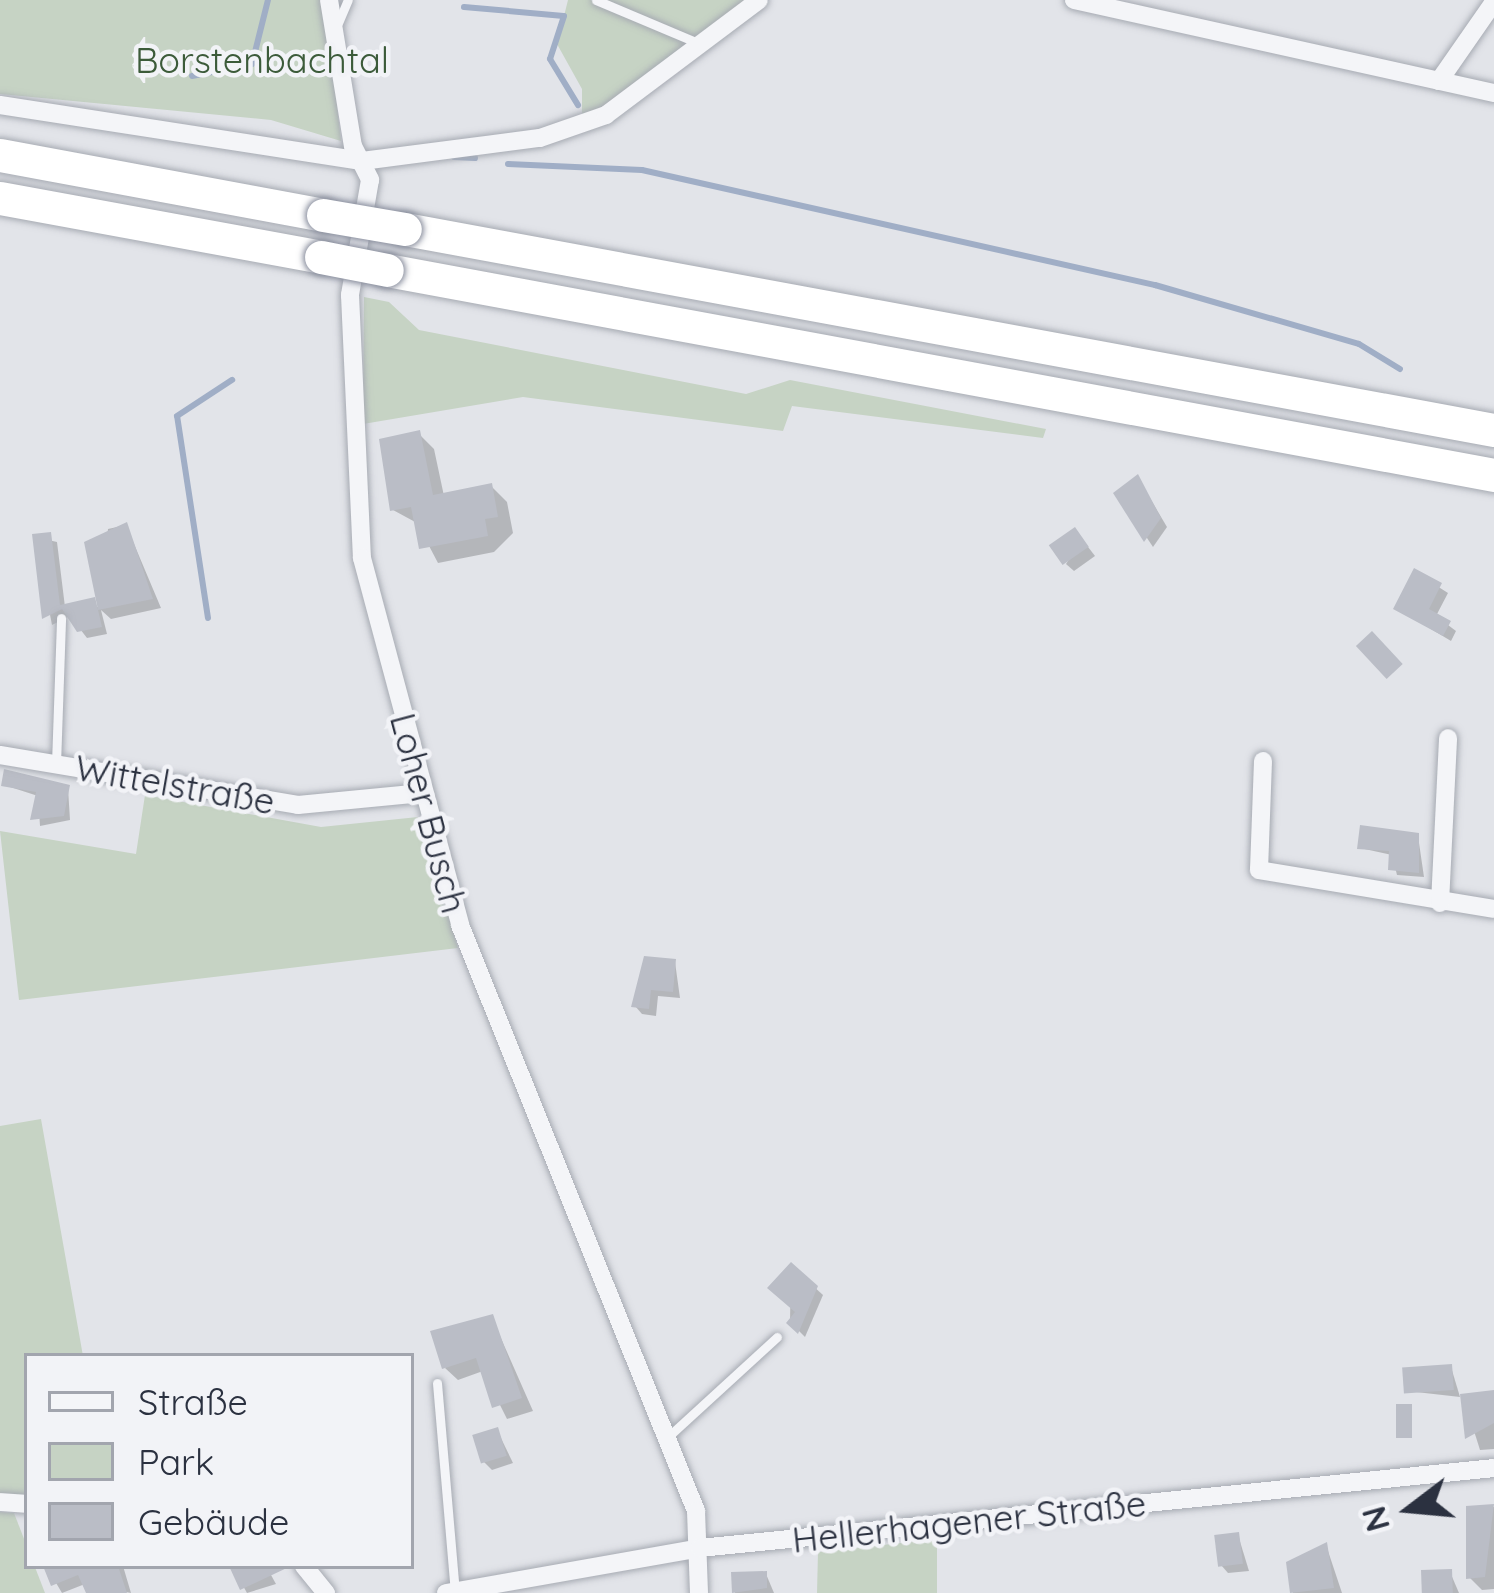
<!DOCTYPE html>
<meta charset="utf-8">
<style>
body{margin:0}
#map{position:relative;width:1494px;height:1593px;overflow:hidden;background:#e2e4e9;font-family:Quicksand,sans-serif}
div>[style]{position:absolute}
.green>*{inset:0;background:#c6d3c4}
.shadow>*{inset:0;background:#0003}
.stream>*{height:6px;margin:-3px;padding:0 3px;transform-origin:3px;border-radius:3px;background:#a0aec6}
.building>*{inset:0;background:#babdc6;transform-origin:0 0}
.roads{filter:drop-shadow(0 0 3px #a7abb3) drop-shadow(0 0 3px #a7abb3)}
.lane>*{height:9px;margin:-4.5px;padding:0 4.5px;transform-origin:4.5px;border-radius:4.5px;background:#f4f5f8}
.street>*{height:18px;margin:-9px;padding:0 9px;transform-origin:9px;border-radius:9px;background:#f4f5f8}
.highway>*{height:33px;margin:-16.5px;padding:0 16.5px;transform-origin:16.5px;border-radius:16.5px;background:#fff}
.bridges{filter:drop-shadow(0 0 3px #8b909f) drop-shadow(0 0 3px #8b909f)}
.highway-bridge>*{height:33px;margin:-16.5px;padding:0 16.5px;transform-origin:16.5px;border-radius:16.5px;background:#fff}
span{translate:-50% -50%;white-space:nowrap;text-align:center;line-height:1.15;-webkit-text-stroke:9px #f2f3f7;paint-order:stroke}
.park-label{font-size:36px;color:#3c5b3a}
.street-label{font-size:36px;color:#2b3140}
.legend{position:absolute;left:24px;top:1353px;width:390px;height:216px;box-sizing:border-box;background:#f2f3f7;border:3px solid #a2a5ae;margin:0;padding:15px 21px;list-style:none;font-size:36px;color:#2b3140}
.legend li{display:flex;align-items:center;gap:24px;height:60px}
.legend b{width:60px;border:3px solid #a2a5ae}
.north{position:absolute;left:1350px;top:1449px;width:120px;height:120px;-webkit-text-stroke:9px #f2f3f7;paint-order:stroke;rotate:254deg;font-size:33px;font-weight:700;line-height:48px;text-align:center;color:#2b3140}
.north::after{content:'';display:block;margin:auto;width:42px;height:54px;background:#2b3140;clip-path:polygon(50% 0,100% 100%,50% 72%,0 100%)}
</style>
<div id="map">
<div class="green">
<div style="clip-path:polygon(0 0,325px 0,341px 141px,271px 120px,0 94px)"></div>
<div style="clip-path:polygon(568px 0,767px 0,582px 125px,582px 89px,557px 44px)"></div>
<div style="clip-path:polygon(364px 297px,389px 302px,419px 330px,746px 394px,790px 380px,1046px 429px,1043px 438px,792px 406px,783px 431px,523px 397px,363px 424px)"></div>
<div style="clip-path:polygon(145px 795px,321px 827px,418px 817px,458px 948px,19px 1000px,0 831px,136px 854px)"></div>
<div style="clip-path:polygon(41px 1119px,83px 1356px,27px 1356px,27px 1497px,0 1494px,0 1126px)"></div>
<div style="clip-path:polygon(0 1512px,14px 1513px,45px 1593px,0 1593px)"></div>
<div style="clip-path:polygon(937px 1539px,937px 1593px,817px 1593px,818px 1552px)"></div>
</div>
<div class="shadow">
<div style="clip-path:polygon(419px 434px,434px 449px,444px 496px,491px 486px,507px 502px,513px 533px,494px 552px,438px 563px,417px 523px,393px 510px)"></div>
<div style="clip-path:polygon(1138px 478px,1167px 527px,1153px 547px,1117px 493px)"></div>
<div style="clip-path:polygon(126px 525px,161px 608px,111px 619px,101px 610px,107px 634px,87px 638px,70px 616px,52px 625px,35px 537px,57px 542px,65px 607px,100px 607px,108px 529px)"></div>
<div style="clip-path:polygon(1082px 539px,1095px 556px,1074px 571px,1066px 564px)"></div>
<div style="clip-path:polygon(1415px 572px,1448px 593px,1436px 616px,1456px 631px,1451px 641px,1396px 608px)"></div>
<div style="clip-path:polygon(4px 785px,68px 788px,70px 820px,40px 826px,38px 796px)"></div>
<div style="clip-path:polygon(1418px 836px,1424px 877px,1397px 875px,1392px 855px,1360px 848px)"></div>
<div style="clip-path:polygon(675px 962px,680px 998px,658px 996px,656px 1016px,642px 1014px,635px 1006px)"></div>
<div style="clip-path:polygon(791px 1266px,823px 1295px,805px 1337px,790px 1322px)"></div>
<div style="clip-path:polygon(492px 1318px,533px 1411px,507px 1419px,483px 1371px,458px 1380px,445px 1368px)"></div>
<div style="clip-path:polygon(1451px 1367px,1460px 1397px,1407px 1391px)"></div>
<div style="clip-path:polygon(1494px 1392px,1494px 1449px,1480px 1450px,1463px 1396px)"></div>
<div style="clip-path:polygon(497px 1430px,513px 1463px,492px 1470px,484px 1462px)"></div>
<div style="clip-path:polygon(1494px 1507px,1494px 1589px,1482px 1590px,1469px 1577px,1469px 1509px)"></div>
<div style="clip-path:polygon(1238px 1535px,1249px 1571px,1228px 1573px,1221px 1565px)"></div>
<div style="clip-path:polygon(1326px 1545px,1342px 1593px,1293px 1593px,1289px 1564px)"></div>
<div style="clip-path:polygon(46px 1566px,123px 1566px,131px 1593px,85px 1584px,62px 1593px)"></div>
<div style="clip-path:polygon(232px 1566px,266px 1566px,276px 1584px,247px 1593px)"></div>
<div style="clip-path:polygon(1450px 1572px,1459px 1593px,1426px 1593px)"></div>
<div style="clip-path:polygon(766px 1574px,774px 1593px,735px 1593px,734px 1575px)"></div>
</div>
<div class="stream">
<div style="left:464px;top:7px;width:100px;rotate:5.1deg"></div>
<div style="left:564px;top:16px;width:45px;rotate:108deg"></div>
<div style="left:550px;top:59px;width:54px;rotate:58.7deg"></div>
<div style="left:192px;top:76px;width:61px;rotate:-11.3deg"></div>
<div style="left:252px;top:64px;width:66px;rotate:-76deg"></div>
<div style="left:454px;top:157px;width:21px;rotate:3deg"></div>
<div style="left:508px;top:164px;width:134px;rotate:2.6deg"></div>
<div style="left:642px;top:170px;width:526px;rotate:12.64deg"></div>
<div style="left:1155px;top:285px;width:212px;rotate:16.1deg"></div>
<div style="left:1359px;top:344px;width:48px;rotate:31.4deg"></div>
<div style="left:208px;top:618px;width:204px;rotate:-98.7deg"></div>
<div style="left:177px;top:416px;width:66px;rotate:-33.2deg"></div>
</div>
<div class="building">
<div style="clip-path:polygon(420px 430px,433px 495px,492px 483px,498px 517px,485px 519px,488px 536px,419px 549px,411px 507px,390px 511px,379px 439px)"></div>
<div style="clip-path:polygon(1138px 474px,1161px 518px,1144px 542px,1113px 493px)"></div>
<div style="clip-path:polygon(127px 522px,153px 599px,98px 610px,84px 542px)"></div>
<div style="left:1075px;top:527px;width:24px;height:32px;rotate:55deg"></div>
<div style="clip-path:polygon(51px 532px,60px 605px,95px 597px,102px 627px,77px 632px,62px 609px,42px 619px,32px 534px)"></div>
<div style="clip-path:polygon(1414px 568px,1442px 583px,1429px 609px,1451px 621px,1443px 636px,1393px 609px)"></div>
<div style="left:1372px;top:631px;width:45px;height:22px;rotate:47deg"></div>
<div style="clip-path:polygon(4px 769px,70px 785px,64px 816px,30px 820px,36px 792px,1px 786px)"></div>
<div style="clip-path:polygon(1360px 825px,1419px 833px,1419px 873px,1388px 870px,1389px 851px,1357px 849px)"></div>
<div style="clip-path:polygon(644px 956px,676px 959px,673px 992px,651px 990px,649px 1009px,631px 1007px)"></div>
<div style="clip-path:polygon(791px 1262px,818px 1286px,798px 1334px,786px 1323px,795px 1312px,767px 1288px)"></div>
<div style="clip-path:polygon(493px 1314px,522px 1398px,492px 1408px,476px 1358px,442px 1369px,430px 1331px)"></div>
<div style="left:1452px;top:1364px;width:26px;height:50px;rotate:86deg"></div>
<div style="clip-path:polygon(1494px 1390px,1494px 1423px,1465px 1439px,1460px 1394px)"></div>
<div style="left:1396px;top:1404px;width:16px;height:34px"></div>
<div style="left:498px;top:1427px;width:30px;height:27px;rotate:73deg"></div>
<div style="clip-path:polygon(1494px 1504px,1485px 1577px,1466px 1579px,1466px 1506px)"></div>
<div style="left:1239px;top:1532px;width:32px;height:25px;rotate:83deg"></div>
<div style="clip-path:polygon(1327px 1542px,1334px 1588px,1290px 1593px,1286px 1562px)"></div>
<div style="clip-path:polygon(43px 1566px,118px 1566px,127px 1593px,86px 1593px,78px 1575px,51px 1586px)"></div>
<div style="clip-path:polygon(229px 1566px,291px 1566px,240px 1590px)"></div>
<div style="left:1452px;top:1569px;width:24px;height:31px;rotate:88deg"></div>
<div style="clip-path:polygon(767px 1571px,767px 1588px,732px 1593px,731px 1572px)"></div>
</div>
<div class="roads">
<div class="lane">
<div style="left:596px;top:0;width:113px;rotate:22.9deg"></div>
<div style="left:338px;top:23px;width:25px;rotate:-67deg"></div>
<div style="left:56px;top:764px;width:146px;rotate:-88deg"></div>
<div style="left:437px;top:1383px;width:209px;rotate:85.1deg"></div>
<div style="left:670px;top:1435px;width:145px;rotate:-42.5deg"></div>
</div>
<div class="street">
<div style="left:329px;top:0;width:148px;rotate:80.7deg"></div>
<div style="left:353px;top:146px;width:38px;rotate:63deg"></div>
<div style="left:370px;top:180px;width:117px;rotate:99.9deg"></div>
<div style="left:350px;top:295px;width:263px;rotate:87.4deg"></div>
<div style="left:362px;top:558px;width:380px;rotate:75deg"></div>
<div style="left:460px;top:925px;width:632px;rotate:68.06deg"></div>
<div style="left:696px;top:1511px;width:82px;rotate:87.9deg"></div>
<div style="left:1074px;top:0;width:430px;rotate:12.5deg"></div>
<div style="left:1439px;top:81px;width:96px;rotate:-55.2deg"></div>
<div style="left:0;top:105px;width:366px;rotate:8.8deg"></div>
<div style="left:362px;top:161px;width:179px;rotate:-7.4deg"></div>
<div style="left:540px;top:138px;width:70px;rotate:-19.2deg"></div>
<div style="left:606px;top:115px;width:191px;rotate:-36.9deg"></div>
<div style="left:0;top:755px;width:302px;rotate:9.5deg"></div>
<div style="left:298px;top:805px;width:125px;rotate:-5.5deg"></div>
<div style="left:1263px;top:761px;width:109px;rotate:92.1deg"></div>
<div style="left:1259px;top:870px;width:238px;rotate:9.4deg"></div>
<div style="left:1440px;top:903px;width:165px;rotate:-87.2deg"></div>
<div style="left:0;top:1502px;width:27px;rotate:4deg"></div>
<div style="left:304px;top:1566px;width:35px;rotate:51deg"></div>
<div style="left:446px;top:1593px;width:258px;rotate:-10deg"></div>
<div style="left:700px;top:1548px;width:798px;rotate:-5.75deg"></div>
</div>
<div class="highway">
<div style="left:0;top:155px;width:329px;rotate:10.5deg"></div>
<div style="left:0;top:198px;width:326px;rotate:10.4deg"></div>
<div style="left:405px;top:229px;width:1107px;rotate:10.46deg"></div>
<div style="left:387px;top:270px;width:1126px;rotate:10.49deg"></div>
</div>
</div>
<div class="bridges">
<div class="highway-bridge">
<div style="left:323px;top:215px;width:83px;rotate:9.7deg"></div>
<div style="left:321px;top:257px;width:67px;rotate:11.1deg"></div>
</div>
</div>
<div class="park-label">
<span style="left:262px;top:60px">Borstenbachtal</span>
</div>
<div class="street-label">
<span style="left:175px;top:784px;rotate:10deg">Wittelstraße</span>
<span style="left:429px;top:813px;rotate:75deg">Loher Busch</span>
<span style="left:969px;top:1521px;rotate:-6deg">Hellerhagener Straße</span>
</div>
<ul class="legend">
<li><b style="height:15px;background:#f4f5f8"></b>Straße</li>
<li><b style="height:33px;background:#c6d3c4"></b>Park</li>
<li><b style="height:33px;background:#babdc6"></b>Gebäude</li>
</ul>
<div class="north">N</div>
</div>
